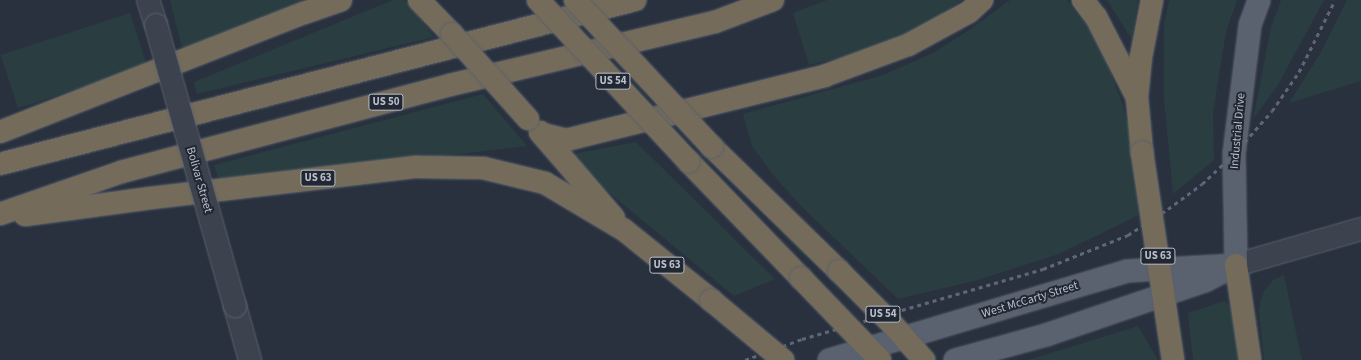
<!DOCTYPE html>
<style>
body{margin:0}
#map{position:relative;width:1361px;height:360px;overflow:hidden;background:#29313f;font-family:"Source Sans 3",sans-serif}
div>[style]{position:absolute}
.green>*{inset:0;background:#2a3d40;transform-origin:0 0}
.roads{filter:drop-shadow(0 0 1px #5a616c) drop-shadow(0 0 1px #5a616c)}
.minor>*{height:22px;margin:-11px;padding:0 11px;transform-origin:11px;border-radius:11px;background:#3c434f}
.major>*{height:22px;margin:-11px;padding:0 11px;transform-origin:11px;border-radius:11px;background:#5b626f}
.highway>*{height:22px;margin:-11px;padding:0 11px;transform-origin:11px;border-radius:11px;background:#746b5a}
.rail>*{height:3px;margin-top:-1.5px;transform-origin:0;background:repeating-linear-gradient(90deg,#5f6775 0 4px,transparent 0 8px)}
.bridges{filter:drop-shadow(0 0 1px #5a616c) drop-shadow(0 0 1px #5a616c)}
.minor-bridge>*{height:22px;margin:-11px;padding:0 11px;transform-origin:11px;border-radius:11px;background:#3c434f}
.highway-bridge>*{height:22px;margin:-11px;padding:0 11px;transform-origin:11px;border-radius:11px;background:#746b5a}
span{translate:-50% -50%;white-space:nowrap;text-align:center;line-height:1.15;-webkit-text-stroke:4px #212834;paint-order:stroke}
.shield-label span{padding:1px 3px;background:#212834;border:1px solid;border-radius:3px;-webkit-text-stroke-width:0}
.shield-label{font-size:11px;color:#b9bfc9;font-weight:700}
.street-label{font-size:12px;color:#b9bfc9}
</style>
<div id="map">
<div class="green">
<div style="clip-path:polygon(170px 0,302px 0,295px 5px,183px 52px)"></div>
<div style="clip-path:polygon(393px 0,404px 0,413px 8px,434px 37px,197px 94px,194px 82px)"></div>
<div style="clip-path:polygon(827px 0,962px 0,935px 19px,861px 53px,809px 65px,793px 13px)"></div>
<div style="clip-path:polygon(1010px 0,1067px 0,1090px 30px,1109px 68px,1123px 106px,1131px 135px,1139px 215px,1059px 254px,978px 280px,898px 299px,802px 207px,774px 176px,752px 146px,743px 114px,883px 75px,933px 53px,969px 30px)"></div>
<div style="clip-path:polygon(1107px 0,1138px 0,1132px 40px)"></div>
<div style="clip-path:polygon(1169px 0,1237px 0,1226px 32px,1213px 113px,1214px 160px,1173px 194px,1164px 98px,1164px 24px)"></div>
<div style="clip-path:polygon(1281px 0,1324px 0,1278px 85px,1253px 119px,1271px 27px)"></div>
<div style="clip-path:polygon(1347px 0,1361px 0,1361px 81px,1289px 103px,1320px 54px)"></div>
<div style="left:130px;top:13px;width:56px;height:136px;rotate:72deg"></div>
<div style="clip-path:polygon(483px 94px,527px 146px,219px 182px,214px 165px)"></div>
<div style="clip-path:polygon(636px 142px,775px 279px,734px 296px,602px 187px,570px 156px,577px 153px)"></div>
<div style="clip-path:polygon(1284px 275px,1302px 360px,1264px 360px,1259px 311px,1261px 300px,1264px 291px,1273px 280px)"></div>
<div style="clip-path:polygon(1224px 301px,1231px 306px,1234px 316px,1239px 360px,1193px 360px,1188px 313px)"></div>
<div style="clip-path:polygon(1138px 326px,1158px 360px,1028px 360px)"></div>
</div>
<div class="roads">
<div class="minor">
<div style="left:148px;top:0;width:26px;rotate:72deg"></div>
<div style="left:1236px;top:265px;width:130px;rotate:-16.1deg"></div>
<div style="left:235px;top:306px;width:56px;rotate:74.5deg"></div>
</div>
<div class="major">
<div style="left:1236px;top:265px;width:111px;rotate:-91deg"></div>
<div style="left:1234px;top:154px;width:130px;rotate:-82.9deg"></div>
<div style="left:1250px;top:25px;width:27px;rotate:-70deg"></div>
<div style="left:829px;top:360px;width:311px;rotate:-16.6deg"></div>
<div style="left:1127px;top:271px;width:109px;rotate:-3.2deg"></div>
<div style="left:955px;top:360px;width:94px;rotate:-15.4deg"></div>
<div style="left:1046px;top:335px;width:168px;rotate:-18.8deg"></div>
<div style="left:1205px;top:281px;width:28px;rotate:-27deg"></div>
</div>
<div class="highway">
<div style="left:419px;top:0;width:47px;rotate:45.9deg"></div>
<div style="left:1083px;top:0;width:21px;rotate:53deg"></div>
<div style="left:1096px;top:17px;width:90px;rotate:62.9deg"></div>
<div style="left:0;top:132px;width:326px;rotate:-21.4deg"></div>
<div style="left:304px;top:13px;width:39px;rotate:-19deg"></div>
<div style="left:540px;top:132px;width:113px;rotate:49.3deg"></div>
<div style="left:542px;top:134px;width:25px;rotate:14deg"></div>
<div style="left:566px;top:140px;width:266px;rotate:-13.9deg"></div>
<div style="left:824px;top:76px;width:90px;rotate:-20.3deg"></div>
<div style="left:908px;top:45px;width:69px;rotate:-28.4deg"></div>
<div style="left:969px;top:12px;width:18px;rotate:-43deg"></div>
<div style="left:712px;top:147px;width:177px;rotate:44.3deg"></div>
<div style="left:1142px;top:152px;width:55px;rotate:-95.2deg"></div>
<div style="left:1137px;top:97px;width:40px;rotate:-84.3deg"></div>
<div style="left:1141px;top:57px;width:58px;rotate:-79.1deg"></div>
<div style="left:689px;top:162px;width:161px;rotate:46deg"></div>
<div style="left:0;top:164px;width:656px;rotate:-14.48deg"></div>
<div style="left:0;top:214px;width:128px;rotate:-19.1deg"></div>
<div style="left:121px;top:172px;width:340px;rotate:-14.8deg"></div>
<div style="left:450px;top:85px;width:272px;rotate:-13.4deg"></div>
<div style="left:715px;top:22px;width:62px;rotate:-20.8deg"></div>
<div style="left:25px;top:215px;width:127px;rotate:-7.7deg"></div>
<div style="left:151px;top:198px;width:267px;rotate:-6.7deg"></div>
<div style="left:416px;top:167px;width:67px;rotate:0.9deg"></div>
<div style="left:483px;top:168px;width:64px;rotate:13.6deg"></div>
<div style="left:545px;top:183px;width:92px;rotate:30.7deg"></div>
<div style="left:624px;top:230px;width:112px;rotate:38.8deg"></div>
<div style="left:1236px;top:265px;width:96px;rotate:81.6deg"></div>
</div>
</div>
<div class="rail">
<div style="left:745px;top:360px;width:61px;rotate:-20.2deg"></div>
<div style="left:802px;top:339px;width:251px;rotate:-16.2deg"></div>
<div style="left:1043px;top:269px;width:92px;rotate:-21.8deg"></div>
<div style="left:1128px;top:235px;width:48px;rotate:-33deg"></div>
<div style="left:1168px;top:209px;width:42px;rotate:-36.3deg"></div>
<div style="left:1202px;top:184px;width:44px;rotate:-43.2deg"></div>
<div style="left:1234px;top:154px;width:57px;rotate:-48.5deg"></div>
<div style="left:1272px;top:111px;width:47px;rotate:-55.3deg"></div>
<div style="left:1299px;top:72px;width:80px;rotate:-63.4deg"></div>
</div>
<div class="bridges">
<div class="minor-bridge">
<div style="left:156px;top:25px;width:292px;rotate:74.3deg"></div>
</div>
<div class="highway-bridge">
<div style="left:538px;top:0;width:221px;rotate:47deg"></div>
<div style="left:575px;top:0;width:201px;rotate:47deg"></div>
<div style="left:452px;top:34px;width:114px;rotate:48.2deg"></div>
<div style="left:1142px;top:152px;width:210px;rotate:81.5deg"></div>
<div style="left:839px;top:271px;width:76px;rotate:45deg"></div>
<div style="left:893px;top:325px;width:47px;rotate:48.5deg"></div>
<div style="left:801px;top:278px;width:114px;rotate:46.1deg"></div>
<div style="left:711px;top:300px;width:94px;rotate:39.8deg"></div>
</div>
</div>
<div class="shield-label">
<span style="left:613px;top:81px">US 54</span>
<span style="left:386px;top:102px">US 50</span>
<span style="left:318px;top:178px">US 63</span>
<span style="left:1158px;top:256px">US 63</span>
<span style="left:667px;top:265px">US 63</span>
<span style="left:883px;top:314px">US 54</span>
</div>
<div class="street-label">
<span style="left:1238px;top:131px;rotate:-85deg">Industrial Drive</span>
<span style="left:199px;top:180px;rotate:74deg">Bolivar Street</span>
<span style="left:1030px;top:300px;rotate:-17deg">West McCarty Street</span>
</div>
</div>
